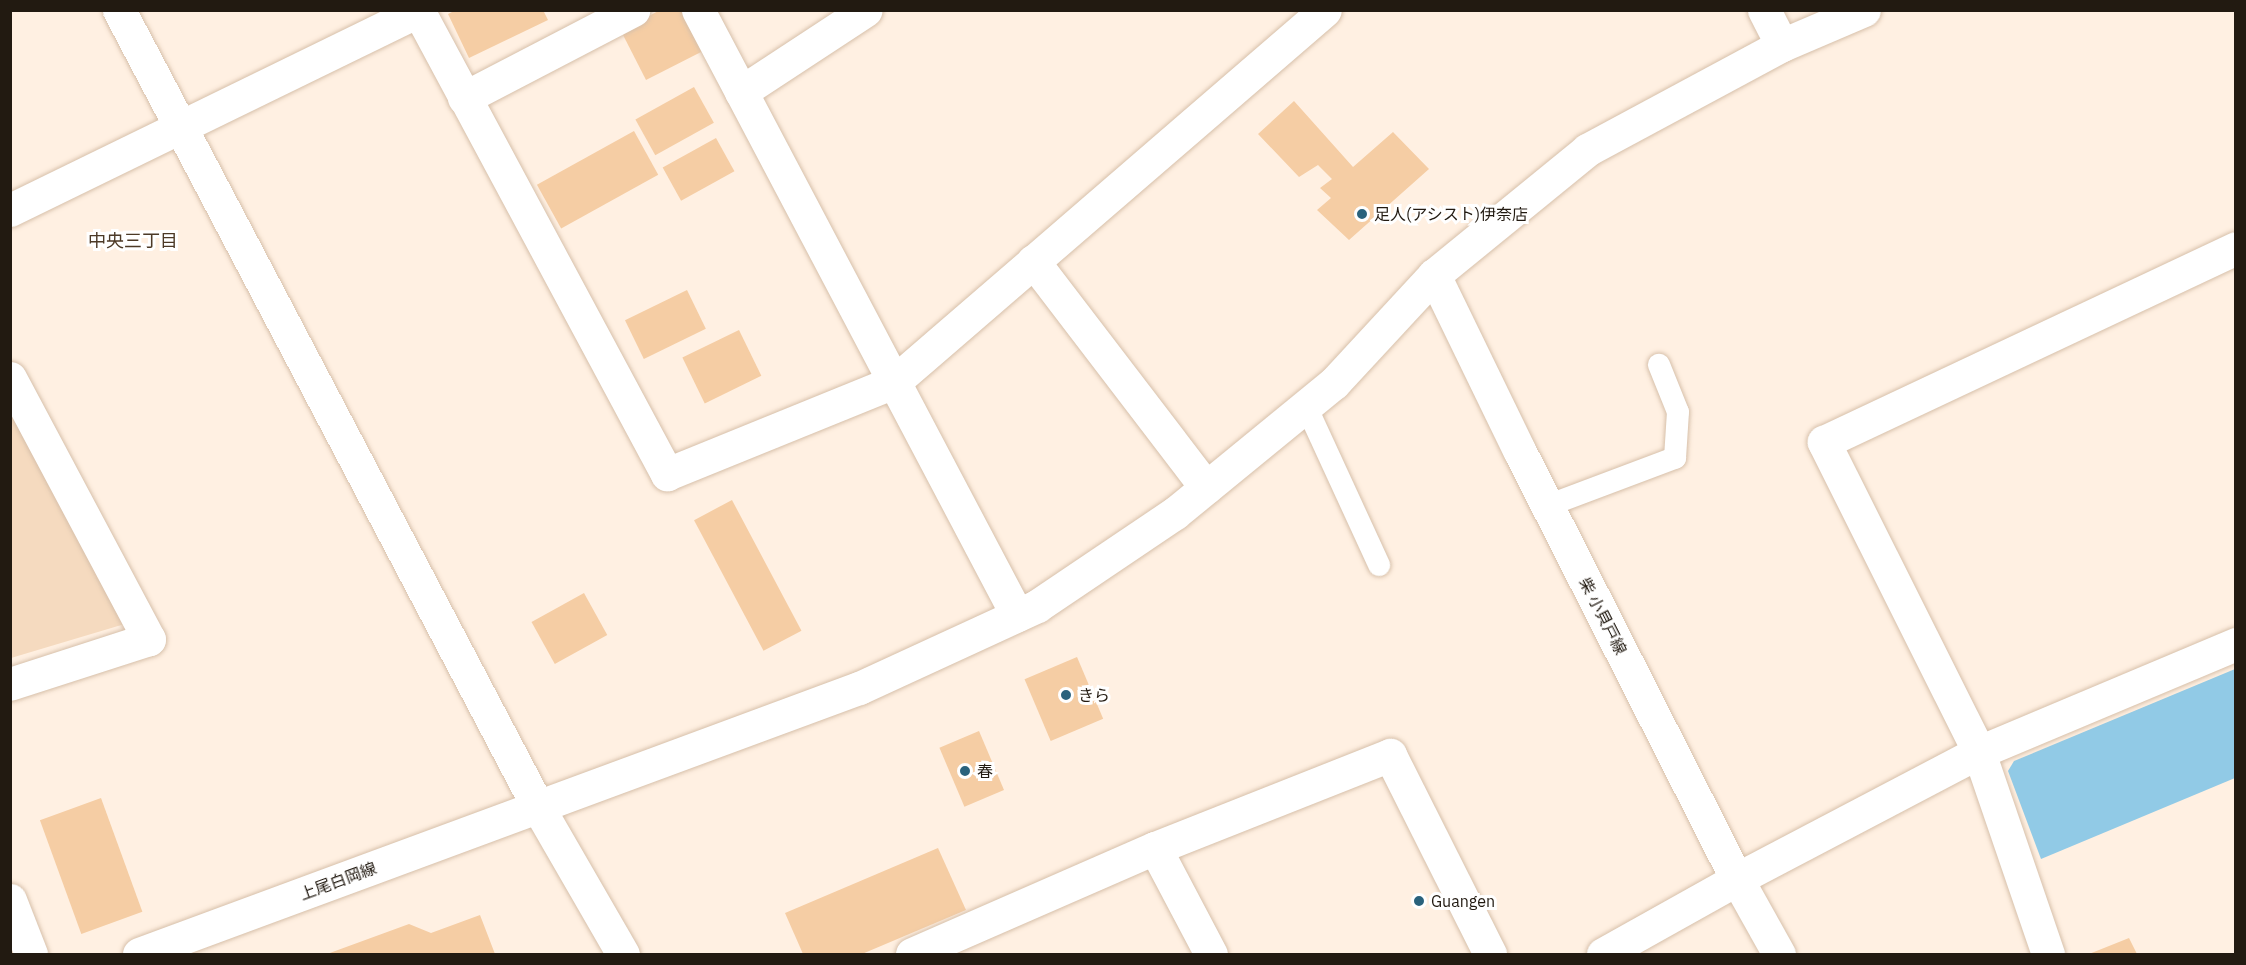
<!DOCTYPE html>
<meta charset="utf-8">
<style>
body{margin:0}
#map{position:relative;width:2246px;height:965px;overflow:hidden;background:#fff0e2;font-family:"IBM Plex Sans","Noto Sans JP",sans-serif}
div>[style]{position:absolute}
.green>*{inset:0;background:#f5dabf}
.water>*{inset:0;background:#91cae6}
.building>*{inset:0;background:#f5cda4;transform-origin:0 0}
.roads{filter:drop-shadow(0 0 2px #d7c0aa) drop-shadow(0 0 2px #d7c0aa)}
.service>*{height:22px;margin:-11px;padding:0 11px;transform-origin:11px;border-radius:11px;background:#fff}
.minor>*{height:33px;margin:-16.5px;padding:0 16.5px;transform-origin:16.5px;border-radius:16.5px;background:#fff}
.tertiary>*{height:33px;margin:-16.5px;padding:0 16.5px;transform-origin:16.5px;border-radius:16.5px;background:#fff}
.dots>*{width:16px;height:16px;translate:-50% -50%;box-sizing:border-box;border:3px solid #fff;border-radius:50%}
span{translate:-50% -50%;white-space:nowrap;text-align:center;line-height:1.15;-webkit-text-stroke:6px #fff;paint-order:stroke}
.poi-label{font-size:16px;color:#221a11}
.left{translate:0 -50%;text-align:left}
.street-label{font-size:16px;color:#221a11}
.neighbourhood-label{font-size:18px;color:#4c3926}
.frame{position:absolute;inset:0;border:12px solid #221a11;pointer-events:none}
</style>
<div id="map">
<div class="green">
<div style="clip-path:polygon(10px 412px,128px 623px,11px 658px,10px 658px)"></div>
</div>
<div class="water">
<div style="clip-path:polygon(2235px 669px,2235px 778px,2041px 859px,2008px 771px,2014px 761px)"></div>
</div>
<div class="building">
<div style="clip-path:polygon(456px 10px,543px 10px,548px 20px,469px 58px,448px 14px)"></div>
<div style="clip-path:polygon(660px 10px,682px 10px,703px 51px,646px 80px,621px 31px)"></div>
<div style="left:694px;top:87px;width:41px;height:67px;rotate:61deg"></div>
<div style="clip-path:polygon(1294px 101px,1353px 167px,1393px 132px,1429px 169px,1349px 240px,1317px 210px,1331px 198px,1320px 188px,1332px 179px,1318px 165px,1299px 177px,1258px 134px)"></div>
<div style="left:634px;top:131px;width:50px;height:111px;rotate:61deg"></div>
<div style="left:716px;top:138px;width:38px;height:61px;rotate:61deg"></div>
<div style="left:687px;top:290px;width:43px;height:69px;rotate:64deg"></div>
<div style="left:739px;top:330px;width:51px;height:63px;rotate:64deg"></div>
<div style="left:732px;top:500px;width:148px;height:43px;rotate:62deg"></div>
<div style="left:584px;top:593px;width:48px;height:60px;rotate:61deg"></div>
<div style="left:1077px;top:657px;width:67px;height:57px;rotate:67deg"></div>
<div style="left:979px;top:731px;width:64px;height:43px;rotate:67deg"></div>
<div style="left:101px;top:798px;width:121px;height:65px;rotate:70deg"></div>
<div style="clip-path:polygon(938px 848px,966px 910px,862px 954px,803px 954px,785px 913px)"></div>
<div style="clip-path:polygon(480px 915px,495px 954px,327px 954px,409px 924px,431px 933px)"></div>
<div style="clip-path:polygon(2129px 938px,2137px 954px,2089px 954px)"></div>
</div>
<div class="roads">
<div class="service">
<div style="left:1306px;top:406px;width:175px;rotate:65.3deg"></div>
<div style="left:1547px;top:506px;width:137px;rotate:-20.6deg"></div>
<div style="left:1675px;top:458px;width:46px;rotate:-86.3deg"></div>
<div style="left:1678px;top:412px;width:51px;rotate:-112deg"></div>
</div>
<div class="minor">
<div style="left:418px;top:10px;width:527px;rotate:61.78deg"></div>
<div style="left:667px;top:474px;width:245px;rotate:-22.1deg"></div>
<div style="left:894px;top:382px;width:569px;rotate:-40.8deg"></div>
<div style="left:698px;top:10px;width:684px;rotate:62.2deg"></div>
<div style="left:1764px;top:10px;width:39px;rotate:63deg"></div>
<div style="left:741px;top:92px;width:149px;rotate:-33.3deg"></div>
<div style="left:464px;top:98px;width:191px;rotate:-27.5deg"></div>
<div style="left:10px;top:210px;width:454px;rotate:-26deg"></div>
<div style="left:1033px;top:261px;width:285px;rotate:52.6deg"></div>
<div style="left:10px;top:378px;width:296px;rotate:62deg"></div>
<div style="left:149px;top:639px;width:146px;rotate:162.1deg"></div>
<div style="left:1155px;top:848px;width:120px;rotate:62.2deg"></div>
<div style="left:10px;top:900px;width:58px;rotate:68.7deg"></div>
<div style="left:912px;top:954px;width:265px;rotate:-23.6deg"></div>
<div style="left:1155px;top:848px;width:253px;rotate:-21.6deg"></div>
<div style="left:1390px;top:755px;width:223px;rotate:63.3deg"></div>
<div style="left:1603px;top:954px;width:154px;rotate:-29.2deg"></div>
<div style="left:1737px;top:879px;width:273px;rotate:-27.7deg"></div>
<div style="left:1979px;top:752px;width:279px;rotate:-22.8deg"></div>
<div style="left:2048px;top:954px;width:213px;rotate:-108.9deg"></div>
<div style="left:1979px;top:752px;width:347px;rotate:-116.6deg"></div>
<div style="left:1824px;top:442px;width:455px;rotate:-25.2deg"></div>
</div>
<div class="tertiary">
<div style="left:119px;top:10px;width:900px;rotate:62.27deg"></div>
<div style="left:538px;top:807px;width:170px;rotate:60deg"></div>
<div style="left:1434px;top:275px;width:195px;rotate:64.1deg"></div>
<div style="left:1519px;top:450px;width:481px;rotate:63.1deg"></div>
<div style="left:1737px;top:879px;width:86px;rotate:60.8deg"></div>
<div style="left:139px;top:954px;width:768px;rotate:-20.28deg"></div>
<div style="left:859px;top:688px;width:196px;rotate:-24.7deg"></div>
<div style="left:1037px;top:606px;width:166px;rotate:-34deg"></div>
<div style="left:1175px;top:513px;width:205px;rotate:-39.3deg"></div>
<div style="left:1334px;top:383px;width:147px;rotate:-47.2deg"></div>
<div style="left:1434px;top:275px;width:198px;rotate:-39.2deg"></div>
<div style="left:1587px;top:150px;width:221px;rotate:-28.3deg"></div>
<div style="left:1782px;top:45px;width:89px;rotate:-23.1deg"></div>
</div>
</div>
<div class="dots">
<div style="left:1362px;top:214px;background:#2a627c"></div>
<div style="left:1066px;top:695px;background:#2a627c"></div>
<div style="left:965px;top:771px;background:#2a627c"></div>
<div style="left:1419px;top:901px;background:#2a627c"></div>
</div>
<div class="poi-label">
<span class="left" style="left:1374px;top:214px">足人(アシスト)伊奈店</span>
<span class="left" style="left:1078px;top:695px">きら</span>
<span class="left" style="left:977px;top:771px">春</span>
<span class="left" style="left:1431px;top:901px">Guangen</span>
</div>
<div class="street-label">
<span style="left:1603px;top:616px;rotate:63deg">柴 小貝戸線</span>
<span style="left:338px;top:881px;rotate:-20deg">上尾白岡線</span>
</div>
<div class="neighbourhood-label">
<span style="left:133px;top:241px">中央三丁目</span>
</div>
<div class="frame"></div>
</div>
